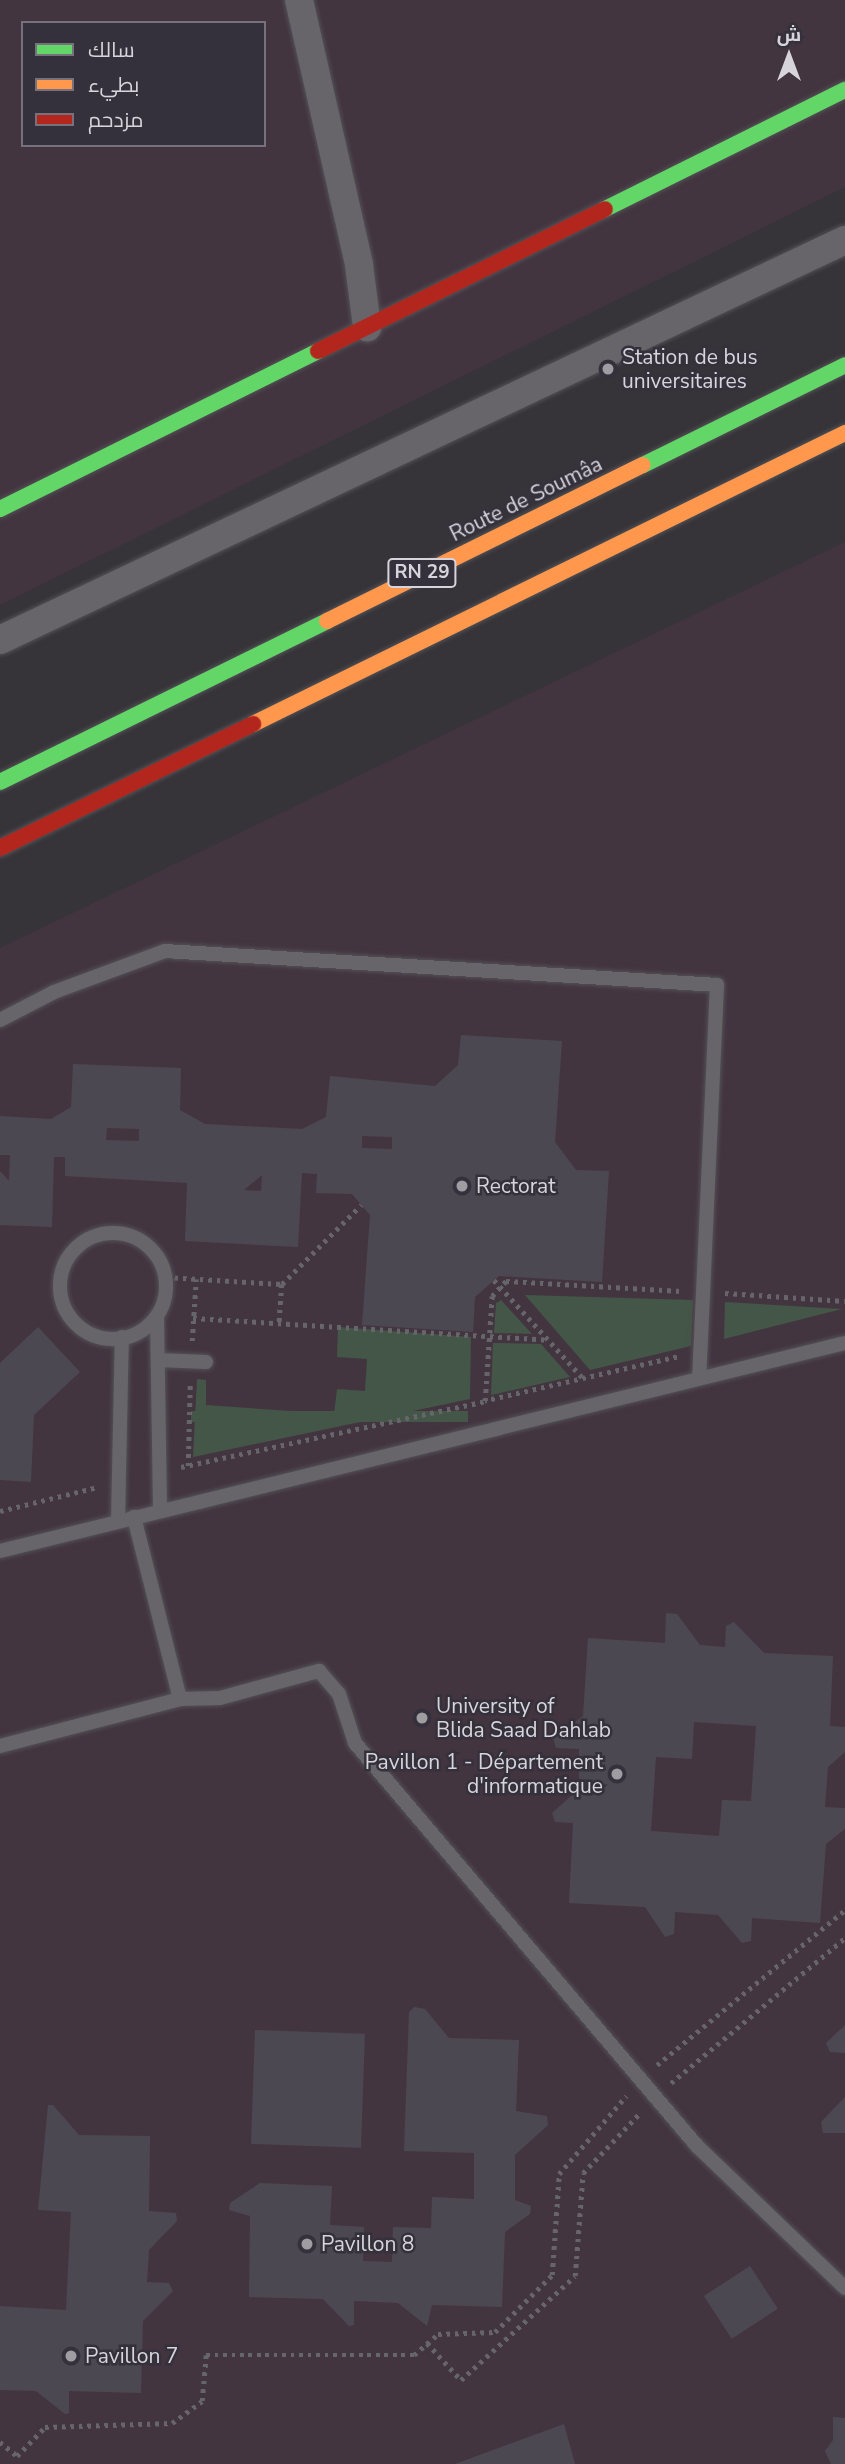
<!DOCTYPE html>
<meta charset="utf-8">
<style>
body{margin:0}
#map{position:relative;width:845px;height:2464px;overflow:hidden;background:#363439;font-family:"Nunito Sans",Cairo,sans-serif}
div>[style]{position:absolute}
.education>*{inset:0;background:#433540}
.green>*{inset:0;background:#445647;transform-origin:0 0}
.building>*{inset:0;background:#4c4852;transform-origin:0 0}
.path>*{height:4.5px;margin-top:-2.25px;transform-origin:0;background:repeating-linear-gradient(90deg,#66656a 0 3.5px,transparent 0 8.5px)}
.roads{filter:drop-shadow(0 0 2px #525155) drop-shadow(0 0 2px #525155)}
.lane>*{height:14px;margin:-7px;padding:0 7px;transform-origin:7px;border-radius:7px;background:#67656a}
.lane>.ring{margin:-7px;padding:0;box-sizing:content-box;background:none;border:14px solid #67656a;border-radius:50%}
.street>*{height:28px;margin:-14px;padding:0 14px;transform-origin:14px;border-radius:14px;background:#67656a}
.fast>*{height:16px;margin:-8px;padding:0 8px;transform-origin:8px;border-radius:8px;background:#63d668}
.slow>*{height:16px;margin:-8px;padding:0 8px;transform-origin:8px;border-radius:8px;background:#ff974d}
.jam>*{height:16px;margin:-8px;padding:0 8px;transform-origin:8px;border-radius:8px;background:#b3261e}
.dots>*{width:19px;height:19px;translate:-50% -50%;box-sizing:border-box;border:4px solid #35313c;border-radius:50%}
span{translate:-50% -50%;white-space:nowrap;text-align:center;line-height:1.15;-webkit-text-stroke:5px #35313c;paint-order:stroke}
.shield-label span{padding:2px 5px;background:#35313c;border:2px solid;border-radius:5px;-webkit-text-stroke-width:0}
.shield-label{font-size:19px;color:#d7d4db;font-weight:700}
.poi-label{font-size:21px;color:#d7d4db}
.left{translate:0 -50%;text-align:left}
.right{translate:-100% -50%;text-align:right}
.street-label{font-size:21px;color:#d7d4db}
.legend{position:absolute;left:21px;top:21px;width:245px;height:126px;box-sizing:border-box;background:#35313c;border:2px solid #76727c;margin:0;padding:9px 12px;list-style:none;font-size:21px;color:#d7d4db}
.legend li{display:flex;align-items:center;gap:14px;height:35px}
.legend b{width:35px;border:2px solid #76727c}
.north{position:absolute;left:754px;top:21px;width:70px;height:70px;-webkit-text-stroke:5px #35313c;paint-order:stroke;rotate:0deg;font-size:19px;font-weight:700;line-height:28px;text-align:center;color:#d7d4db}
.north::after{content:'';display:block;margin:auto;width:24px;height:32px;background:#d7d4db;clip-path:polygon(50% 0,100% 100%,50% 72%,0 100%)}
</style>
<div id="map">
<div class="education">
<div style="clip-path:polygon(evenodd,0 0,845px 0,845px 187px,0 605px,0 0,23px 23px,264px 23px,264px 145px,23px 145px,23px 23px)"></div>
<div style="clip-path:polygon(845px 542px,845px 2464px,0 2464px,0 948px)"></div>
</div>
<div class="green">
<div style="clip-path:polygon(525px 1295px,693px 1300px,691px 1346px,590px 1370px)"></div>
<div style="clip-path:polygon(501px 1300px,532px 1334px,494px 1333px,496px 1303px)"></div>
<div style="clip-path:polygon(725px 1302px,842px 1309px,724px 1339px)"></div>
<div style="clip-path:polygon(338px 1327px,471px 1337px,470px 1399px,193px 1457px,197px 1379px,206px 1380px,206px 1405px,334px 1414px,337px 1389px,365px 1391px,367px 1359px,337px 1357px)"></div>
<div style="clip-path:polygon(493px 1343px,541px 1344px,570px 1377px,491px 1395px)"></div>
<div style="left:468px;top:1411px;width:11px;height:277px;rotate:90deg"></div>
</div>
<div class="building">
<div style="clip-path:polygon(evenodd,461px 1035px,562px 1041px,555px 1142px,576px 1170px,609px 1171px,602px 1282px,499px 1276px,475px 1297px,473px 1332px,362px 1325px,370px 1215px,352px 1194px,316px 1193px,317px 1174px,302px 1173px,298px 1247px,185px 1241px,187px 1183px,65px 1176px,65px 1157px,54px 1157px,52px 1227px,0 1225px,0 1171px,9px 1181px,10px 1155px,0 1155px,0 1116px,51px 1119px,71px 1107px,73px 1064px,181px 1068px,180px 1110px,205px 1124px,302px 1129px,326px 1117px,330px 1076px,435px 1086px,458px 1065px,461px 1035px,107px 1128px,139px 1129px,139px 1141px,106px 1140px,107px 1128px,461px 1035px,362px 1136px,392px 1137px,392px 1149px,362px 1148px,362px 1136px,461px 1035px,262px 1175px,261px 1191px,244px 1190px,262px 1175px)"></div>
<div style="clip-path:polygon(38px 1327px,80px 1372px,34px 1415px,31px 1482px,0 1480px,0 1363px)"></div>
<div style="clip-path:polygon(evenodd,666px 1613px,677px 1614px,700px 1645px,725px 1647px,726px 1626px,734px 1622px,764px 1653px,833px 1656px,830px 1726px,845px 1727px,845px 1752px,828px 1767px,825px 1807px,845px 1808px,845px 1829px,826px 1844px,820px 1923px,752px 1918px,751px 1941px,742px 1943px,718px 1915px,675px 1912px,674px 1934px,665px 1937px,645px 1907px,569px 1903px,573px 1823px,555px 1822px,552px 1813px,579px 1789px,579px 1749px,556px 1748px,553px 1738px,583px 1716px,588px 1638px,665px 1643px,666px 1613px,694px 1722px,756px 1726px,751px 1801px,722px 1800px,719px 1836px,651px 1831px,656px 1757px,692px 1759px,694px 1722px)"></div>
<div style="clip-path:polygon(414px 2007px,425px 2009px,449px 2038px,519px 2040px,516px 2111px,547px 2116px,548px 2125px,515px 2155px,515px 2200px,531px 2206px,530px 2214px,505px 2232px,502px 2307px,432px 2305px,427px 2326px,398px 2303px,354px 2301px,354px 2325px,349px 2326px,323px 2299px,249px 2297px,250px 2216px,229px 2210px,230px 2203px,260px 2183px,332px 2186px,330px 2225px,364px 2227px,363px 2261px,392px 2262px,393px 2227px,431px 2228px,432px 2197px,474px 2199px,474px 2153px,404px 2151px,409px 2012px)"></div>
<div style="clip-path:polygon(845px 2025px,845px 2053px,830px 2052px,826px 2043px)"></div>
<div style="left:255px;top:2030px;width:110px;height:114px;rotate:2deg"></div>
<div style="clip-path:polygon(845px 2097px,845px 2133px,823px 2133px,821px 2122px)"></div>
<div style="clip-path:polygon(48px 2105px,53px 2105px,79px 2135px,150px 2136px,149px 2211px,176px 2213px,177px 2221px,149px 2250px,147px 2282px,169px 2283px,173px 2291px,143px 2321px,141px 2393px,69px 2391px,69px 2413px,65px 2414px,36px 2391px,0 2390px,0 2306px,66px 2310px,71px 2212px,38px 2210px)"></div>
<div style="left:750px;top:2266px;width:51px;height:55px;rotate:57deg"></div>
<div style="clip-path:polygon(833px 2417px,845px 2418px,845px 2464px,831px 2464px,825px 2451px,833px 2440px)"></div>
<div style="clip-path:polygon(564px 2424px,575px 2464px,455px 2464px)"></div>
</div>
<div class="path">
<div style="left:166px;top:1277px;width:116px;rotate:3.5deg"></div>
<div style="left:282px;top:1284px;width:39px;rotate:94deg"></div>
<div style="left:494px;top:1280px;width:132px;rotate:47.8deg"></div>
<div style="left:282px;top:1284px;width:112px;rotate:-45deg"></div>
<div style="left:725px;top:1293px;width:120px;rotate:3.8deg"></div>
<div style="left:193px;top:1318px;width:356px;rotate:3.5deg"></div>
<div style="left:192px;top:1341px;width:62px;rotate:-86.3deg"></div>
<div style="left:677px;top:1357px;width:197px;rotate:167.1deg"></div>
<div style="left:485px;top:1401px;width:105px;rotate:-86.2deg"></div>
<div style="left:492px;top:1296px;width:21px;rotate:-47deg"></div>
<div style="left:506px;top:1281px;width:175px;rotate:3.3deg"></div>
<div style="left:188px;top:1466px;width:81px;rotate:-88.6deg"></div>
<div style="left:181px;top:1467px;width:311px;rotate:-12.2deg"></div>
<div style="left:0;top:1511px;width:101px;rotate:-13.8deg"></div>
<div style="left:657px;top:2065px;width:244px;rotate:-39.5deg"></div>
<div style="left:671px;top:2083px;width:226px;rotate:-39.8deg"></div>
<div style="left:427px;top:2343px;width:50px;rotate:47.4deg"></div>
<div style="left:461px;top:2380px;width:154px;rotate:-42.4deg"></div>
<div style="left:575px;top:2276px;width:103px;rotate:-85.6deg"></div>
<div style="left:583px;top:2173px;width:83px;rotate:-46.5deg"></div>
<div style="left:0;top:2442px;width:22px;rotate:39deg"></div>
<div style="left:17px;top:2456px;width:40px;rotate:-46deg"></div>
<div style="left:45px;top:2427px;width:127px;rotate:-1.8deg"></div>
<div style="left:172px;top:2423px;width:37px;rotate:-36deg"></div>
<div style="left:202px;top:2401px;width:46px;rotate:-85deg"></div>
<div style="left:206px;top:2355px;width:208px"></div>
<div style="left:414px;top:2355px;width:32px;rotate:-41deg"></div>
<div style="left:438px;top:2334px;width:57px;rotate:-2deg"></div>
<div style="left:495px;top:2332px;width:81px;rotate:-45deg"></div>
<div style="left:552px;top:2275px;width:101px;rotate:-86deg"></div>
<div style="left:559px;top:2174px;width:103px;rotate:-49.3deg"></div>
</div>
<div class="roads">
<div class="lane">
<div style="left:0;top:1020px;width:61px;rotate:-27.4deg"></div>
<div style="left:54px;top:992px;width:118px;rotate:-20.3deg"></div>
<div style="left:165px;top:951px;width:553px;rotate:3.52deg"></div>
<div style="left:717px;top:985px;width:391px;rotate:92.6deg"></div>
<div class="ring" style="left:60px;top:1233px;width:92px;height:92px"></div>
<div style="left:157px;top:1316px;width:194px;rotate:89.1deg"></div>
<div style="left:158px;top:1360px;width:48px;rotate:2.4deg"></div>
<div style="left:118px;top:1521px;width:184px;rotate:-88.8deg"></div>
<div style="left:0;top:1551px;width:870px;rotate:-13.83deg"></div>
<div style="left:180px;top:1699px;width:40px;rotate:-1.4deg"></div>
<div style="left:220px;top:1698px;width:103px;rotate:-15.3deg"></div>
<div style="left:319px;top:1671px;width:30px;rotate:49deg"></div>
<div style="left:339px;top:1694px;width:52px;rotate:71.9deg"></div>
<div style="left:355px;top:1743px;width:529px;rotate:49.68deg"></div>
<div style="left:697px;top:2146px;width:205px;rotate:43.8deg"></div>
<div style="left:0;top:1746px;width:186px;rotate:-14.6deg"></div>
<div style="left:180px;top:1699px;width:188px;rotate:-104.2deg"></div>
</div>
<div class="street">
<div style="left:299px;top:0;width:272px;rotate:77.2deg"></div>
<div style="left:359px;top:265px;width:63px;rotate:82.6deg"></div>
<div style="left:0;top:640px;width:935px;rotate:-25.33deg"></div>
</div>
<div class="fast">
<div style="left:605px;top:209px;width:268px;rotate:-26.4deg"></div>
<div style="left:643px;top:465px;width:225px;rotate:-26.3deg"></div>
<div style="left:0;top:509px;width:355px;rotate:-26.4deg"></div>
<div style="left:0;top:782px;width:364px;rotate:-26.2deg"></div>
</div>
<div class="slow">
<div style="left:327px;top:621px;width:352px;rotate:-26.3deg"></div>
<div style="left:253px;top:724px;width:660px;rotate:-26.18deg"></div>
</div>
<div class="jam">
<div style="left:318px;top:351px;width:320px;rotate:-26.3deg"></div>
<div style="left:0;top:848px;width:282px;rotate:-26.1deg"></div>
</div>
</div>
<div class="dots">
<div style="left:608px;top:369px;background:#9f9ca2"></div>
<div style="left:462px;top:1186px;background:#9f9ca2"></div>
<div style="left:422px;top:1718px;background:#9f9ca2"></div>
<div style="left:617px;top:1774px;background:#9f9ca2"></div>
<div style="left:307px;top:2244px;background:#9f9ca2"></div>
<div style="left:71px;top:2356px;background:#9f9ca2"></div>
</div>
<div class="shield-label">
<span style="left:422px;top:573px">RN 29</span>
</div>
<div class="poi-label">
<span class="left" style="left:622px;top:369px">Station de bus<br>universitaires</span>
<span class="left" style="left:476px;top:1186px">Rectorat</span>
<span class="left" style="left:436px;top:1718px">University of<br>Blida Saad Dahlab</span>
<span class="right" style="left:603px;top:1774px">Pavillon 1 - Département<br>d'informatique</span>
<span class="left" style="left:321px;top:2244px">Pavillon 8</span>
<span class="left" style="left:85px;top:2356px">Pavillon 7</span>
</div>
<div class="street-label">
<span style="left:526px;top:499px;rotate:-26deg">Route de Soumâa</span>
</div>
<ul class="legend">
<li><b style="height:9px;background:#63d668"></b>سالك</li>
<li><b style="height:9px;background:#ff974d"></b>بطيء</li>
<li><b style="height:9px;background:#b3261e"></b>مزدحم</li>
</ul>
<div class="north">ش</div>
</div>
